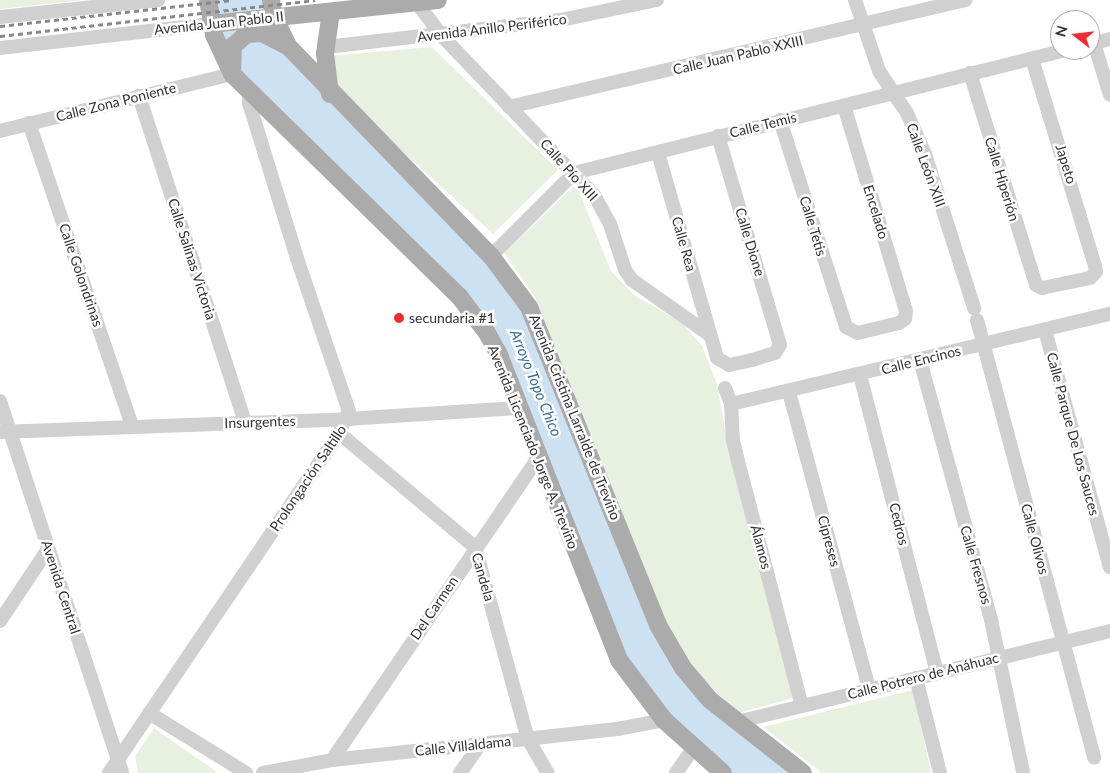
<!DOCTYPE html>
<meta charset="utf-8">
<style>
body{margin:0}
#map{position:relative;width:1110px;height:773px;overflow:hidden;background:#fff;font-family:Lato,sans-serif}
div>[style]{position:absolute}
.green>*{inset:0;background:#e8f0e0}
.water>*{inset:0;background:#cce1f1}
.minor>*{height:14px;margin:-7px;padding:0 7px;transform-origin:7px;border-radius:7px;background:#d0d0d0}
.major>*{height:18px;margin:-9px;padding:0 9px;transform-origin:9px;border-radius:9px;background:#ababab}
.rail>*{height:3px;margin-top:-1.5px;transform-origin:0;background:repeating-linear-gradient(90deg,#888 0 5px,transparent 0 9px)}
.dots>*{width:14px;height:14px;translate:-50% -50%;box-sizing:border-box;border:2px solid #fff;border-radius:50%}
span{translate:-50% -50%;white-space:nowrap;text-align:center;line-height:1.15;-webkit-text-stroke:5px #fff;paint-order:stroke}
.street-label{font-size:14px;color:#333}
.poi-label{font-size:14px;color:#333}
.left{translate:0 -50%;text-align:left}
.water-label{font-size:15px;color:#37729e;font-style:italic}
.north{position:absolute;left:1050px;top:10px;width:50px;height:50px;box-sizing:border-box;background:#fff;border:1px solid #adadad;border-radius:50%;rotate:286deg;font-size:14px;font-weight:700;line-height:20px;text-align:center;color:#333}
.north::after{content:'';display:block;margin:auto;width:18px;height:22px;background:#f52930;clip-path:polygon(50% 0,100% 100%,50% 72%,0 100%)}
</style>
<div id="map">
<div class="green">
<div style="clip-path:polygon(0 0,83px 0,0 9px)"></div>
<div style="clip-path:polygon(432px 47px,558px 170px,493px 234px,330px 85px,329px 56px)"></div>
<div style="clip-path:polygon(576px 184px,611px 271px,634px 295px,682px 323px,702px 346px,717px 384px,729px 452px,793px 698px,738px 713px,700px 676px,673px 641px,535px 297px,504px 253px)"></div>
<div style="clip-path:polygon(913px 690px,931px 773px,822px 773px,763px 727px)"></div>
<div style="clip-path:polygon(154px 728px,218px 773px,138px 773px,135px 756px)"></div>
</div>
<div class="water">
<div style="clip-path:polygon(215px 0,267px 0,268px 18px,518px 290px,683px 668px,803px 773px,723px 773px,644px 697px,487px 333px,249px 90px,224px 40px)"></div>
</div>
<div class="minor">
<div style="left:855px;top:0;width:75px;rotate:71.3deg"></div>
<div style="left:879px;top:71px;width:50px;rotate:56.3deg"></div>
<div style="left:907px;top:113px;width:45px;rotate:66.3deg"></div>
<div style="left:925px;top:154px;width:162px;rotate:72.3deg"></div>
<div style="left:417px;top:3px;width:41px;rotate:52.9deg"></div>
<div style="left:442px;top:36px;width:220px;rotate:46.3deg"></div>
<div style="left:594px;top:195px;width:33px;rotate:61deg"></div>
<div style="left:610px;top:224px;width:48px;rotate:71.9deg"></div>
<div style="left:625px;top:270px;width:12px;rotate:55deg"></div>
<div style="left:632px;top:280px;width:95px;rotate:35.2deg"></div>
<div style="left:0;top:17px;width:159px;rotate:-6.1deg"></div>
<div style="left:1094px;top:43px;width:54px;rotate:72.9deg"></div>
<div style="left:1090px;top:44px;width:21px;rotate:-14deg"></div>
<div style="left:326px;top:47px;width:237px;rotate:-6.6deg"></div>
<div style="left:561px;top:20px;width:98px;rotate:-11.8deg"></div>
<div style="left:0;top:48px;width:212px;rotate:-6.5deg"></div>
<div style="left:970px;top:73px;width:222px;rotate:72.7deg"></div>
<div style="left:1036px;top:285px;width:7px;rotate:27deg"></div>
<div style="left:1042px;top:288px;width:49px;rotate:-11.8deg"></div>
<div style="left:1090px;top:278px;width:8px;rotate:-45deg"></div>
<div style="left:1096px;top:272px;width:6px;rotate:-99deg"></div>
<div style="left:1095px;top:266px;width:217px;rotate:-106.9deg"></div>
<div style="left:139px;top:96px;width:344px;rotate:72deg"></div>
<div style="left:509px;top:107px;width:469px;rotate:-13.2deg"></div>
<div style="left:780px;top:120px;width:217px;rotate:72.3deg"></div>
<div style="left:846px;top:327px;width:13px;rotate:27deg"></div>
<div style="left:858px;top:333px;width:42px;rotate:-13.7deg"></div>
<div style="left:899px;top:323px;width:7px;rotate:-34deg"></div>
<div style="left:905px;top:319px;width:8px;rotate:-83deg"></div>
<div style="left:906px;top:311px;width:214px;rotate:-106.8deg"></div>
<div style="left:29px;top:123px;width:320px;rotate:71.2deg"></div>
<div style="left:0;top:131px;width:239px;rotate:-13.8deg"></div>
<div style="left:658px;top:153px;width:213px;rotate:73.9deg"></div>
<div style="left:717px;top:358px;width:14px;rotate:30deg"></div>
<div style="left:729px;top:365px;width:24px;rotate:-12deg"></div>
<div style="left:752px;top:360px;width:24px;rotate:-17deg"></div>
<div style="left:775px;top:353px;width:9px;rotate:-58deg"></div>
<div style="left:780px;top:345px;width:218px;rotate:-106.5deg"></div>
<div style="left:491px;top:256px;width:117px;rotate:-45deg"></div>
<div style="left:574px;top:173px;width:507px;rotate:-14.04deg"></div>
<div style="left:977px;top:320px;width:453px;rotate:75deg"></div>
<div style="left:1045px;top:330px;width:246px;rotate:74.7deg"></div>
<div style="left:920px;top:360px;width:270px;rotate:74.7deg"></div>
<div style="left:991px;top:620px;width:155px;rotate:78.1deg"></div>
<div style="left:860px;top:375px;width:308px;rotate:75.5deg"></div>
<div style="left:725px;top:388px;width:17px;rotate:69deg"></div>
<div style="left:731px;top:404px;width:36px;rotate:87deg"></div>
<div style="left:733px;top:440px;width:22px;rotate:77deg"></div>
<div style="left:738px;top:461px;width:253px;rotate:75.4deg"></div>
<div style="left:789px;top:392px;width:308px;rotate:74.9deg"></div>
<div style="left:0;top:401px;width:391px;rotate:71.8deg"></div>
<div style="left:731px;top:404px;width:390px;rotate:-13.4deg"></div>
<div style="left:0;top:432px;width:347px;rotate:-2.1deg"></div>
<div style="left:347px;top:419px;width:172px;rotate:-3.7deg"></div>
<div style="left:339px;top:433px;width:177px;rotate:40deg"></div>
<div style="left:475px;top:547px;width:199px;rotate:74.6deg"></div>
<div style="left:528px;top:739px;width:39px;rotate:60deg"></div>
<div style="left:0;top:621px;width:87px;rotate:-56.3deg"></div>
<div style="left:916px;top:678px;width:98px;rotate:75.8deg"></div>
<div style="left:149px;top:713px;width:114px;rotate:31.7deg"></div>
<div style="left:737px;top:722px;width:384px;rotate:-13.7deg"></div>
<div style="left:332px;top:760px;width:367px;rotate:-55.7deg"></div>
<div style="left:109px;top:773px;width:410px;rotate:-55.9deg"></div>
<div style="left:339px;top:433px;width:24px;rotate:-66deg"></div>
<div style="left:349px;top:411px;width:162px;rotate:-108.8deg"></div>
<div style="left:297px;top:258px;width:162px;rotate:-107.2deg"></div>
<div style="left:249px;top:103px;width:13px;rotate:-90deg"></div>
<div style="left:263px;top:773px;width:70px;rotate:-10.7deg"></div>
<div style="left:332px;top:760px;width:287px;rotate:-6.2deg"></div>
<div style="left:617px;top:729px;width:48px;rotate:-10.8deg"></div>
<div style="left:460px;top:773px;width:35px;rotate:-55deg"></div>
<div style="left:676px;top:773px;width:29px;rotate:-55deg"></div>
</div>
<div class="major">
<div style="left:208px;top:0;width:36px;rotate:80deg"></div>
<div style="left:214px;top:35px;width:43px;rotate:65.2deg"></div>
<div style="left:232px;top:74px;width:318px;rotate:44.4deg"></div>
<div style="left:459px;top:296px;width:46px;rotate:52.9deg"></div>
<div style="left:487px;top:333px;width:25px;rotate:61deg"></div>
<div style="left:499px;top:355px;width:328px;rotate:68.5deg"></div>
<div style="left:619px;top:660px;width:75px;rotate:53.1deg"></div>
<div style="left:664px;top:720px;width:79px;rotate:41.9deg"></div>
<div style="left:271px;top:0;width:17px;rotate:80deg"></div>
<div style="left:274px;top:17px;width:32px;rotate:64deg"></div>
<div style="left:288px;top:46px;width:292px;rotate:46deg"></div>
<div style="left:491px;top:256px;width:64px;rotate:53.3deg"></div>
<div style="left:529px;top:307px;width:343px;rotate:67.9deg"></div>
<div style="left:658px;top:625px;width:50px;rotate:59.8deg"></div>
<div style="left:683px;top:668px;width:42px;rotate:49.8deg"></div>
<div style="left:710px;top:700px;width:118px;rotate:38.1deg"></div>
<div style="left:211px;top:24px;width:228px;rotate:-6deg"></div>
<div style="left:232px;top:73px;width:27px;rotate:-88deg"></div>
<div style="left:233px;top:46px;width:18px;rotate:-41deg"></div>
<div style="left:247px;top:34px;width:15px;rotate:-4deg"></div>
<div style="left:262px;top:33px;width:29px;rotate:27deg"></div>
<div style="left:330px;top:94px;width:41px;rotate:-97deg"></div>
<div style="left:325px;top:53px;width:41px;rotate:-81.7deg"></div>
</div>
<div class="rail">
<div style="left:0;top:26px;width:231px;rotate:-6.4deg"></div>
<div style="left:0;top:36px;width:317px;rotate:-6.5deg"></div>
</div>
<div class="dots">
<div style="left:399px;top:318px;background:#f52930"></div>
</div>
<div class="street-label">
<span style="left:219px;top:23px;rotate:-6deg">Avenida Juan Pablo II</span>
<span style="left:492px;top:28px;rotate:-7deg">Avenida Anillo Periférico</span>
<span style="left:738px;top:55px;rotate:-13deg">Calle Juan Pablo XXIII</span>
<span style="left:116px;top:102px;rotate:-14deg">Calle Zona Poniente</span>
<span style="left:763px;top:125px;rotate:-14deg">Calle Temis</span>
<span style="left:1066px;top:164px;rotate:73deg">Japeto</span>
<span style="left:926px;top:165px;rotate:70deg">Calle León XIII</span>
<span style="left:569px;top:170px;rotate:48deg">Calle Pío XIII</span>
<span style="left:1002px;top:179px;rotate:73deg">Calle Hiperión</span>
<span style="left:876px;top:212px;rotate:73deg">Encelado</span>
<span style="left:813px;top:226px;rotate:73deg">Calle Tetis</span>
<span style="left:750px;top:242px;rotate:73deg">Calle Dione</span>
<span style="left:684px;top:244px;rotate:74deg">Calle Rea</span>
<span style="left:192px;top:259px;rotate:72deg">Calle Salinas Victoria</span>
<span style="left:81px;top:275px;rotate:71deg">Calle Golondrinas</span>
<span style="left:921px;top:360px;rotate:-14deg">Calle Encinos</span>
<span style="left:575px;top:417px;rotate:68deg">Avenida Cristina Larralde de Treviño</span>
<span style="left:260px;top:422px;rotate:-2deg">Insurgentes</span>
<span style="left:1073px;top:434px;rotate:75deg">Calle Parque De Los Sauces</span>
<span style="left:533px;top:447px;rotate:68deg">Avenida Licenciado Jorge A. Treviño</span>
<span style="left:308px;top:478px;rotate:-56deg">Prolongación Saltillo</span>
<span style="left:899px;top:524px;rotate:76deg">Cedros</span>
<span style="left:1035px;top:539px;rotate:75deg">Calle Olivos</span>
<span style="left:829px;top:541px;rotate:75deg">Cipreses</span>
<span style="left:761px;top:547px;rotate:75deg">Álamos</span>
<span style="left:976px;top:565px;rotate:74deg">Calle Fresnos</span>
<span style="left:483px;top:577px;rotate:74deg">Candela</span>
<span style="left:61px;top:587px;rotate:72deg">Avenida Central</span>
<span style="left:434px;top:608px;rotate:-56deg">Del Carmen</span>
<span style="left:923px;top:676px;rotate:-14deg">Calle Potrero de Anáhuac</span>
<span style="left:463px;top:746px;rotate:-6deg">Calle Villaldama</span>
</div>
<div class="poi-label">
<span class="left" style="left:409px;top:318px">secundaria #1</span>
</div>
<div class="water-label">
<span style="left:536px;top:383px;rotate:68deg">Arroyo Topo Chico</span>
</div>
<div class="north">N</div>
</div>
